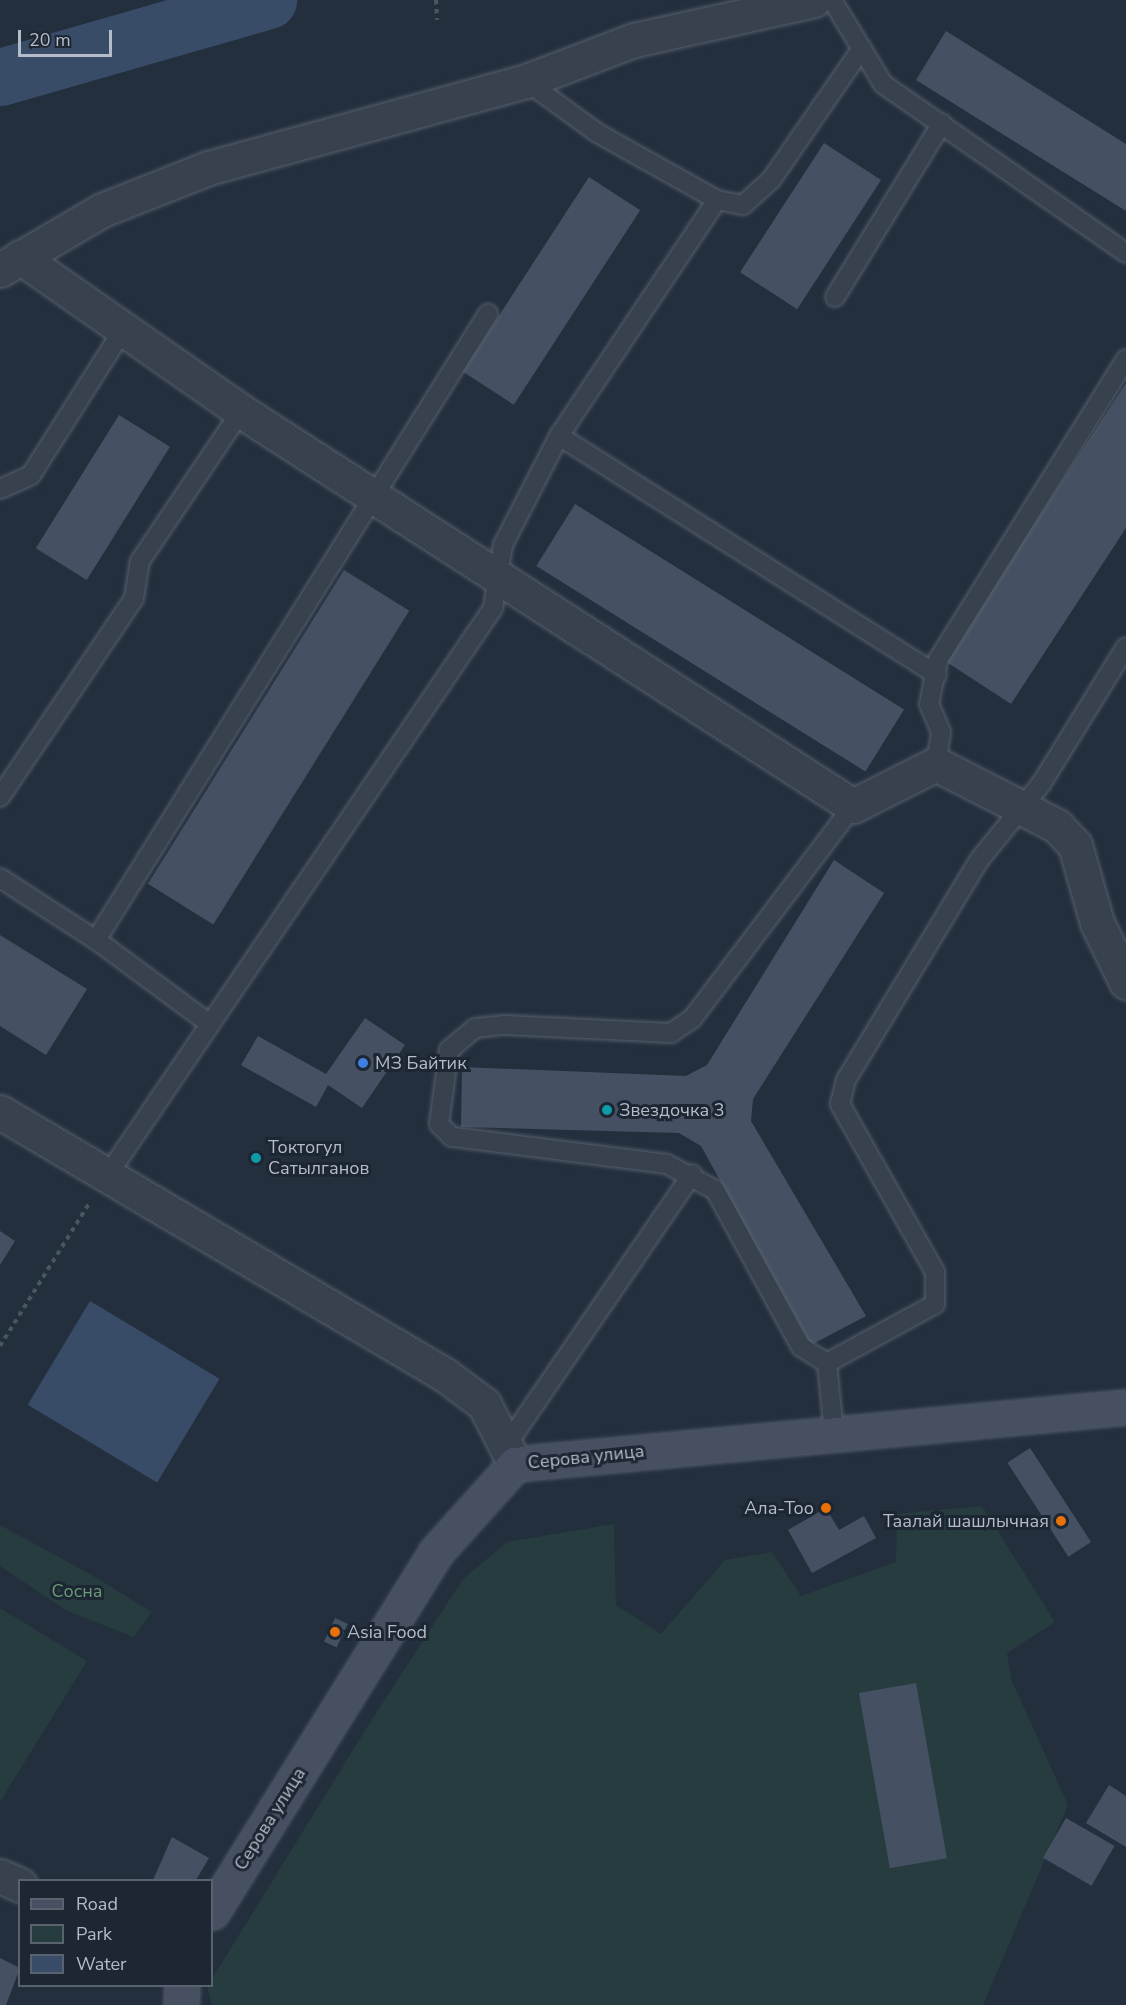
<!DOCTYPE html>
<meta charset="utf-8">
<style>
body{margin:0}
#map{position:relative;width:1126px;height:2005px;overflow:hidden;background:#242f3e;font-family:"Nunito Sans",sans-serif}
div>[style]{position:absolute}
.green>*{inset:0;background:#263c3f}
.water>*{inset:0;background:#394c67;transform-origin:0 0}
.river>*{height:57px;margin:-28.5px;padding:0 28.5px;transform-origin:28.5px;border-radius:28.5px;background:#394c67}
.building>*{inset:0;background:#455162;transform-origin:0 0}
.path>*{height:4px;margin-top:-2px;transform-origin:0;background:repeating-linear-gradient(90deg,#44595c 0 4.5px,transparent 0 9px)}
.roads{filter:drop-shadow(0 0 2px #565f6c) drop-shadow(0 0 2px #565f6c)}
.lane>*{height:18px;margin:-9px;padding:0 9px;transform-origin:9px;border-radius:9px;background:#38414e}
.street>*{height:33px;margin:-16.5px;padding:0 16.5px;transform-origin:16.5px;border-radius:16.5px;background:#38414e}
.secondary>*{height:33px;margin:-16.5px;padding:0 16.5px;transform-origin:16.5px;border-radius:16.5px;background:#465061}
.dots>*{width:16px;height:16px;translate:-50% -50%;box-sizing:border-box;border:3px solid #1d2633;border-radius:50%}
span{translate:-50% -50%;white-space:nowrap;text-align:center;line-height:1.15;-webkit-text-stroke:6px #1d2633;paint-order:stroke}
.poi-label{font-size:18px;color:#b4bcc9}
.left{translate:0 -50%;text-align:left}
.right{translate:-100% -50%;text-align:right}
.street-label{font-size:18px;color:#b4bcc9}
.park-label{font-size:18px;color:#6b9a76}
.legend{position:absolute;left:18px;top:1879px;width:195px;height:108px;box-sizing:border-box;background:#1d2633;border:2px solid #59626f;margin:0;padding:8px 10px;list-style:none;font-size:18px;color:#b4bcc9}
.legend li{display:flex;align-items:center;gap:12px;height:30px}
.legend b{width:30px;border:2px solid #59626f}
.scale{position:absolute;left:18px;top:30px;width:94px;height:27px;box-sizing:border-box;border:3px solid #b4bcc9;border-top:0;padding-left:8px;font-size:18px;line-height:21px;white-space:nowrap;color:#b4bcc9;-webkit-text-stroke:4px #1d2633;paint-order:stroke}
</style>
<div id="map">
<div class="green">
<div style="clip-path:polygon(982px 1506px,1055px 1622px,1007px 1653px,1011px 1679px,1068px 1805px,983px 2005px,212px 2005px,207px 1987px,371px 1721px,463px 1579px,507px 1542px,614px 1524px,616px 1605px,661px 1634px,725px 1560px,772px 1552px,801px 1596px,896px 1562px,897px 1514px)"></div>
<div style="clip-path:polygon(0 1525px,90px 1574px,152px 1612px,134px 1637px,67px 1611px,0 1566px)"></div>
<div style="clip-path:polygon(0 1608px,87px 1661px,0 1802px)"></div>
</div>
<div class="water">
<div style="left:90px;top:1301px;width:151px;height:121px;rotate:31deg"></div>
</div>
<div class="river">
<div style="left:0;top:77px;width:279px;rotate:-16deg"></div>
</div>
<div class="building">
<div style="clip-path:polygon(946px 31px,1126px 144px,1126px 211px,916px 80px)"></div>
<div style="left:824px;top:143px;width:68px;height:154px;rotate:33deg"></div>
<div style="left:589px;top:177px;width:61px;height:232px;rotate:33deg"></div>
<div style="clip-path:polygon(1126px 383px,1126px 528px,1011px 704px,945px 661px)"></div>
<div style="left:119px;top:415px;width:60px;height:157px;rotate:32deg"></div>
<div style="left:575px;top:504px;width:388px;height:73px;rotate:32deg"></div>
<div style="left:344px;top:570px;width:77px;height:370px;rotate:32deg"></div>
<div style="clip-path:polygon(834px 860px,884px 893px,753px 1099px,751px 1121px,866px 1316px,811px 1345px,701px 1146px,679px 1133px,461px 1127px,462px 1067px,686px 1076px,707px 1065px)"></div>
<div style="clip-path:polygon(0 935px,87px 989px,46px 1055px,0 1026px)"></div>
<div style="clip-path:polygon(365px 1018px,405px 1045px,362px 1108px,328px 1085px,316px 1107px,241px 1065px,258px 1036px,326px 1074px)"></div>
<div style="clip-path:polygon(0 1231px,15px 1241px,0 1265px)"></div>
<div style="left:1030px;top:1448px;width:112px;height:27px;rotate:57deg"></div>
<div style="clip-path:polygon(826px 1508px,839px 1530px,864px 1516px,876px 1538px,812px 1573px,788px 1530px)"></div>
<div style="left:335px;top:1618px;width:14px;height:26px;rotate:25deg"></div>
<div style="left:916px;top:1683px;width:178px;height:58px;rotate:80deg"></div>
<div style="clip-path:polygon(1109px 1785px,1126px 1796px,1126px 1847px,1086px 1823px)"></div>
<div style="left:1066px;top:1818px;width:56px;height:46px;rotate:30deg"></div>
<div style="clip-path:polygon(172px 1837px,209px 1858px,196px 1880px,153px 1880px)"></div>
<div style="clip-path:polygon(0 1958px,20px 1968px,6px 2005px,0 2005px)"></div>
</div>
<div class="path">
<div style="left:436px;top:0;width:20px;rotate:87deg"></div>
<div style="left:0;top:1346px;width:170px;rotate:-58deg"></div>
</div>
<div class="roads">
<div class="lane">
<div style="left:832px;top:0;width:98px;rotate:58.7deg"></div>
<div style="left:883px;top:84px;width:296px;rotate:34.8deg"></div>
<div style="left:717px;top:200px;width:26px;rotate:11deg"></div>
<div style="left:743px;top:205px;width:38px;rotate:-42deg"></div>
<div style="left:771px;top:180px;width:160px;rotate:-55.4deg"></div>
<div style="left:835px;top:297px;width:204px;rotate:-58.4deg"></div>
<div style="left:559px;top:436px;width:447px;rotate:32.3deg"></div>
<div style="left:0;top:489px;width:34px;rotate:-24deg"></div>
<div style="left:31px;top:475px;width:172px;rotate:-57.6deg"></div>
<div style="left:936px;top:764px;width:32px;rotate:-81deg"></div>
<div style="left:941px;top:732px;width:30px;rotate:-113deg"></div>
<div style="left:929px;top:704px;width:45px;rotate:-78.4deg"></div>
<div style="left:938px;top:660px;width:355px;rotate:-58deg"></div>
<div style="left:0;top:797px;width:240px;rotate:-56deg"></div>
<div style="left:134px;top:598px;width:37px;rotate:-81deg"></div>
<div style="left:140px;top:561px;width:181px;rotate:-56deg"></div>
<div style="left:0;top:878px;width:114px;rotate:32.9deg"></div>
<div style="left:207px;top:1022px;width:138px;rotate:-143.5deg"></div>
<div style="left:96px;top:940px;width:739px;rotate:-57.95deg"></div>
<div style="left:105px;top:1179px;width:690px;rotate:-55.8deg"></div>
<div style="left:493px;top:608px;width:64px;rotate:-81deg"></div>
<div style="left:503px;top:545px;width:123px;rotate:-62.8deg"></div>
<div style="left:559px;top:436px;width:284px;rotate:-56.2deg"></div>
<div style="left:717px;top:200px;width:139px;rotate:-150.7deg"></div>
<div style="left:596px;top:132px;width:87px;rotate:-143.9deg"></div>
<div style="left:827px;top:1363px;width:123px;rotate:-28.6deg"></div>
<div style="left:935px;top:1304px;width:32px;rotate:-90deg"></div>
<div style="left:935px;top:1272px;width:193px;rotate:-119.5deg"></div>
<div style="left:840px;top:1104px;width:25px;rotate:-76deg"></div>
<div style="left:846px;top:1080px;width:258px;rotate:-58.8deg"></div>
<div style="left:980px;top:859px;width:97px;rotate:-50.9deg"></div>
<div style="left:1041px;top:784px;width:161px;rotate:-58.2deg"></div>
<div style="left:834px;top:1433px;width:70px;rotate:-95.7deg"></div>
<div style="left:827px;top:1363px;width:31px;rotate:-148deg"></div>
<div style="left:801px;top:1347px;width:179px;rotate:-118.7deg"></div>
<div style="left:715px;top:1190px;width:55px;rotate:-151.6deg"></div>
<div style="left:667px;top:1164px;width:217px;rotate:-172.8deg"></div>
<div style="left:452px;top:1137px;width:18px;rotate:-135deg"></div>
<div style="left:439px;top:1124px;width:75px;rotate:-82.3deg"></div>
<div style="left:449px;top:1050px;width:34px;rotate:-40deg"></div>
<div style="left:475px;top:1028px;width:30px;rotate:-6deg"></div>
<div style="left:505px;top:1025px;width:166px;rotate:2.8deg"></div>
<div style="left:671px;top:1033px;width:25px;rotate:-34deg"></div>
<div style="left:692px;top:1019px;width:267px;rotate:-52.9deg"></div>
<div style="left:508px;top:1443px;width:326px;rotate:-55.6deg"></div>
</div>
<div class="street">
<div style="left:20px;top:257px;width:269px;rotate:34.9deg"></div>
<div style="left:241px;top:411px;width:728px;rotate:32.84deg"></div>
<div style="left:853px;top:806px;width:93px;rotate:-26.8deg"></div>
<div style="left:936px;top:764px;width:136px;rotate:27.1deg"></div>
<div style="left:1057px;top:826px;width:26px;rotate:47deg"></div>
<div style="left:1075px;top:845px;width:81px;rotate:74.2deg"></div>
<div style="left:1097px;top:923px;width:66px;rotate:63.8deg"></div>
<div style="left:0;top:270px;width:118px;rotate:-30.5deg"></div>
<div style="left:102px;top:210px;width:114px;rotate:-21.6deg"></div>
<div style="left:208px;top:168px;width:330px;rotate:-15.3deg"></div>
<div style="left:526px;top:81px;width:116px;rotate:-20.8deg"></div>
<div style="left:634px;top:40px;width:184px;rotate:-12.5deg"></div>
<div style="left:0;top:1112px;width:517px;rotate:30.58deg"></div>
<div style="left:445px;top:1375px;width:49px;rotate:36.6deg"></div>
<div style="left:484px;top:1404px;width:68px;rotate:62.7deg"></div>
<div style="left:0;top:1876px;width:22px;rotate:24deg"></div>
</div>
<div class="secondary">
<div style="left:212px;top:1912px;width:424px;rotate:-58.1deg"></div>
<div style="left:436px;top:1552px;width:118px;rotate:-48.1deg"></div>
<div style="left:515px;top:1464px;width:614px;rotate:-5.33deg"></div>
<div style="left:181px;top:2005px;width:19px;rotate:-87deg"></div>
</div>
</div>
<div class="dots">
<div style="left:363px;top:1063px;background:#3f7fe0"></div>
<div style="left:607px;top:1110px;background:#0f9aa8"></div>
<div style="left:256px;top:1158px;background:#0f9aa8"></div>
<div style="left:826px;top:1508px;background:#e8710a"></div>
<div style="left:1061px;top:1521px;background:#e8710a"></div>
<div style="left:335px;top:1632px;background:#e8710a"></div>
</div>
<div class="poi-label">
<span class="left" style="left:375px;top:1063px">МЗ Байтик</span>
<span class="left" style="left:619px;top:1110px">Звездочка 3</span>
<span class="left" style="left:268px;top:1158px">Токтогул<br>Сатылганов</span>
<span class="right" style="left:814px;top:1508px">Ала-Тоо</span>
<span class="right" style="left:1049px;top:1521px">Таалай шашлычная</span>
<span class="left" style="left:347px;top:1632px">Asia Food</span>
</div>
<div class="street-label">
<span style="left:586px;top:1457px;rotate:-6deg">Серова улица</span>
<span style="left:270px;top:1819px;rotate:-58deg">Серова улица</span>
</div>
<div class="park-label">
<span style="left:77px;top:1591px">Сосна</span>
</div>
<ul class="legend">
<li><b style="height:8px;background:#465061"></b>Road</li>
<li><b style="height:16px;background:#263c3f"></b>Park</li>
<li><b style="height:16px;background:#394c67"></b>Water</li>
</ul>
<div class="scale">20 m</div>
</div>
